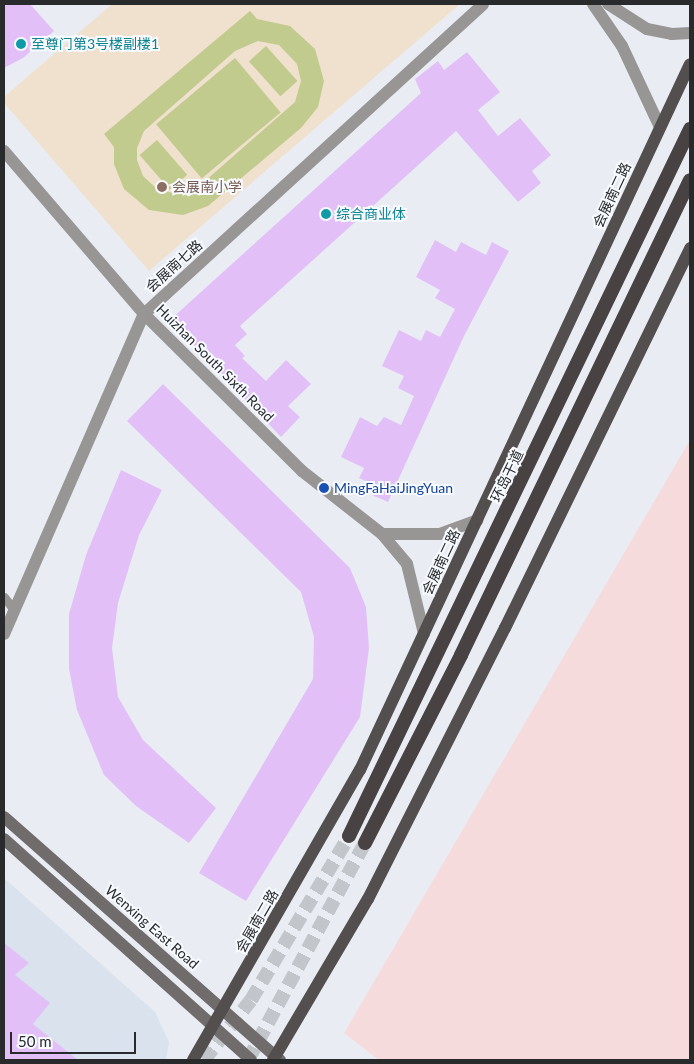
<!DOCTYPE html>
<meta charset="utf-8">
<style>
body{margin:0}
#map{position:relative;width:694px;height:1064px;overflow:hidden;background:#e9edf3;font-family:Lato,"Noto Sans SC",sans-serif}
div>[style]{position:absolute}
.built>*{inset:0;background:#dae2ee}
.industrial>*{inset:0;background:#f6dbdd}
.education>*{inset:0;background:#f0e0ce}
.green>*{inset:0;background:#c1cb8e;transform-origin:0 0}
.building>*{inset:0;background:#e2c0f7}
.trunk-tunnel>*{height:14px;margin-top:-7px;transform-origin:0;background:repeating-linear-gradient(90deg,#c2c6cb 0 14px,transparent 0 21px)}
.service>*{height:9px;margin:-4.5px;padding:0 4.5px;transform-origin:4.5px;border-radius:4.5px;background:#989595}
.minor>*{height:12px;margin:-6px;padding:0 6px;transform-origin:6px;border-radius:6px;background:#989595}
.secondary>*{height:12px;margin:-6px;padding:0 6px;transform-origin:6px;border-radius:6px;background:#706c6c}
.primary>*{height:12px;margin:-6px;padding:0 6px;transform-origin:6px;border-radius:6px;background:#544f4f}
.trunk>*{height:14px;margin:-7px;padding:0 7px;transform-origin:7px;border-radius:7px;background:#484243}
.dots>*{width:14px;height:14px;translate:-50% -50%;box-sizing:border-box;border:2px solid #f7faff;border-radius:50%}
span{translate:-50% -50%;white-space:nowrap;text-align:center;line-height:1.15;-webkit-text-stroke:4px #f7faff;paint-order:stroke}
.culture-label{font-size:14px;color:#0d838f}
.left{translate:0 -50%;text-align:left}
.education-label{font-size:14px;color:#785e54}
.street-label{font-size:14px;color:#282a2c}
.transit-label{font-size:14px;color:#164399}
.frame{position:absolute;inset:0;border:5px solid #282a2c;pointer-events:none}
.scale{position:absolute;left:10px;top:1032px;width:126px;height:22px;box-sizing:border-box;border:2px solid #282a2c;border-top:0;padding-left:6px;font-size:15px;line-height:18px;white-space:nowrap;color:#282a2c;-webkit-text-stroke:4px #f7faff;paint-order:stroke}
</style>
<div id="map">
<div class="built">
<div style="clip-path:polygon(4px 878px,155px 1012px,169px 1042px,166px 1060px,4px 1060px)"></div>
</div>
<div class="industrial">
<div style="clip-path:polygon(690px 440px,690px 1060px,379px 1060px,344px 1033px)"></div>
</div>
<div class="education">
<div style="clip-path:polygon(112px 4px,460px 4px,149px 271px,4px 103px,4px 97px)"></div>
</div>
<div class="green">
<div style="clip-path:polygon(evenodd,250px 11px,257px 19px,290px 26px,315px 49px,324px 81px,318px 107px,301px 128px,208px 206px,183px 215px,149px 210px,124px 189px,114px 164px,114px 147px,104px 134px,250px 11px,258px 41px,279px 45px,297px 64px,301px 81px,295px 102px,197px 188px,176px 194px,156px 188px,143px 176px,137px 160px,137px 148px,144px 131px,235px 51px,258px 41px)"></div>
<div style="left:266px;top:46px;width:47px;height:23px;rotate:48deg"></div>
<div style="left:235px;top:58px;width:71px;height:103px;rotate:50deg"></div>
<div style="left:157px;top:140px;width:46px;height:23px;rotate:49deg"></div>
</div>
<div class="building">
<div style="clip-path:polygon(4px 4px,30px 4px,54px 31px,23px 58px,4px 68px)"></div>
<div style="clip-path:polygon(467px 52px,500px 92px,478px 110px,498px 136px,520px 118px,551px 155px,532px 171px,541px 183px,518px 202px,456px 131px,240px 326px,247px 334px,235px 345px,245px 356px,242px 358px,266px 381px,286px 360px,311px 384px,288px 406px,300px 417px,281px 437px,170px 320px,421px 93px,415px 79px,438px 61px,444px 70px)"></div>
<div style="clip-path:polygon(435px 240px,456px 252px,461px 242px,486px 255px,492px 242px,509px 251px,464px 336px,388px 502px,372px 495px,377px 486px,359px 478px,364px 468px,341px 457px,360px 417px,377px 426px,384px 417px,401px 425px,414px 396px,398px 388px,404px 376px,382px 366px,399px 330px,421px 341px,426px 330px,440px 337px,455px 309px,435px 298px,440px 290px,416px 277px)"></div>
<div style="clip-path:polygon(163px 384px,350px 568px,366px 607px,369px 648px,360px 717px,246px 901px,199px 873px,313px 679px,314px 637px,301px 592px,127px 421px)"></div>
<div style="clip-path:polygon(121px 470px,162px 490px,139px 535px,118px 603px,112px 648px,118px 697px,143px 740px,216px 808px,189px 843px,136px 806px,104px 775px,77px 710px,69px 669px,69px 614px,86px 555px)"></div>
<div style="clip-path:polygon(4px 943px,29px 963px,15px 975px,50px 1003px,33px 1024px,78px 1060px,4px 1060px)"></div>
</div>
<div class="trunk-tunnel">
<div style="left:204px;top:1060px;width:76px;rotate:-51.9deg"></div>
<div style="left:251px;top:1000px;width:191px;rotate:-59.1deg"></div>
<div style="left:248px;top:1060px;width:247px;rotate:-61.7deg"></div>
</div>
<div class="service">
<div style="left:4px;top:597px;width:16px;rotate:52deg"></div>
</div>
<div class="minor">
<div style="left:593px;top:4px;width:51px;rotate:55.4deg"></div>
<div style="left:622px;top:46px;width:89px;rotate:64.9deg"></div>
<div style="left:608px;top:4px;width:46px;rotate:32.7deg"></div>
<div style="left:647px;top:29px;width:25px;rotate:11deg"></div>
<div style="left:672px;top:34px;width:18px;rotate:-3deg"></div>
<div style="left:4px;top:151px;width:215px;rotate:49.3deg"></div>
<div style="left:144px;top:314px;width:223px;rotate:44.8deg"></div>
<div style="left:302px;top:471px;width:102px;rotate:38.2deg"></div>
<div style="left:382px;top:534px;width:39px;rotate:50deg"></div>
<div style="left:407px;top:564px;width:72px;rotate:76.3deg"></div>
<div style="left:382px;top:534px;width:58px"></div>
<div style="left:440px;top:534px;width:40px;rotate:-20.2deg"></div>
<div style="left:4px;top:634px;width:349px;rotate:-66.4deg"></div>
<div style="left:144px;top:314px;width:459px;rotate:-42.4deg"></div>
</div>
<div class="secondary">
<div style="left:4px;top:817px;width:368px;rotate:41.4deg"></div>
<div style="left:4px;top:839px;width:331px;rotate:41.8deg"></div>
</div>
<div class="primary">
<div style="left:193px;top:1060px;width:335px;rotate:-60.1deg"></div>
<div style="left:360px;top:770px;width:779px;rotate:-64.95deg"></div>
<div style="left:273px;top:1060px;width:187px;rotate:-59.5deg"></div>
<div style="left:368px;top:899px;width:304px;rotate:-63.2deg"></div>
<div style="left:505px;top:628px;width:423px;rotate:-64deg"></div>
</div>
<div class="trunk">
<div style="left:349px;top:836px;width:785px;rotate:-64.25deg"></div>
<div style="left:365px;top:843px;width:211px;rotate:-62.9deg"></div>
<div style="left:461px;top:655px;width:527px;rotate:-64.26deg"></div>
</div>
<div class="dots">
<div style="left:21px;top:44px;background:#0f9aa8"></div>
<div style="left:162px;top:187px;background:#8d6e63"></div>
<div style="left:326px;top:214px;background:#0f9aa8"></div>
<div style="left:324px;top:488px;background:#1a4fb4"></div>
</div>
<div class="culture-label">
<span class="left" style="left:31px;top:44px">至尊门第3号楼副楼1</span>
<span class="left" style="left:336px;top:214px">综合商业体</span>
</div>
<div class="education-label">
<span class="left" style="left:172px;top:187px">会展南小学</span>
</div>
<div class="street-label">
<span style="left:612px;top:195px;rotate:-65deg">会展南二路</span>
<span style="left:174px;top:266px;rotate:-42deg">会展南七路</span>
<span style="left:215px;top:363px;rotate:45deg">Huizhan South Sixth Road</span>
<span style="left:507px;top:476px;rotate:-64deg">环岛干道</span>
<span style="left:441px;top:562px;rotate:-65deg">会展南二路</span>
<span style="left:257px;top:921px;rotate:-60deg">会展南二路</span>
<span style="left:152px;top:927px;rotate:41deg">Wenxing East Road</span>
</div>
<div class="transit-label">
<span class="left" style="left:334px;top:488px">MingFaHaiJingYuan</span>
</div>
<div class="frame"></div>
<div class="scale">50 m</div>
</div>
